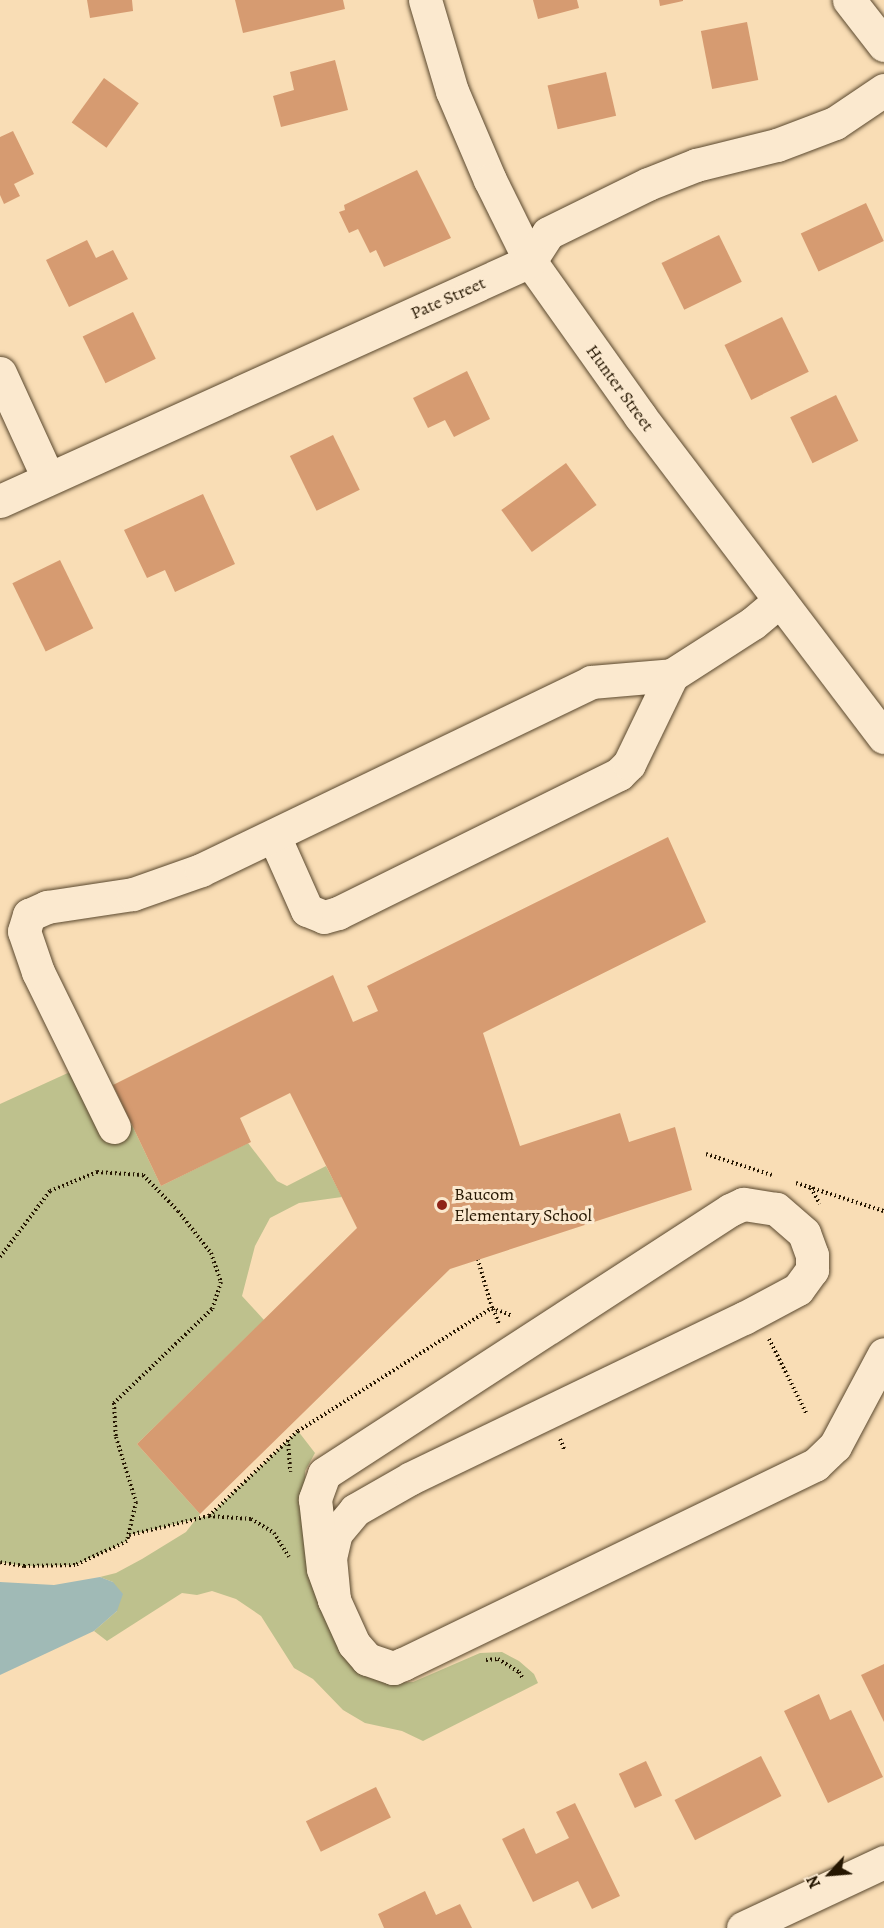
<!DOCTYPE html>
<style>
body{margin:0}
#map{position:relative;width:884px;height:1928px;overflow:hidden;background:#f9ddb5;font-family:Alegreya,serif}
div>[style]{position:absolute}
.green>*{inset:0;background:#bec18d}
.water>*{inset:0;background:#a0bab6}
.building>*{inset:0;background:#d69b71;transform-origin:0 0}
.path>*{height:4px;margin-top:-2px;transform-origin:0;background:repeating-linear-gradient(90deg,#251601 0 1.5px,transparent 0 4.5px)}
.roads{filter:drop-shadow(0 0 2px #5a482e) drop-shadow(0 0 2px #5a482e)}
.minor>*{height:33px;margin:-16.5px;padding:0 16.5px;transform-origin:16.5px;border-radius:16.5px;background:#fbe9cf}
.dots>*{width:16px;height:16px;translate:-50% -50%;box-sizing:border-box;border:3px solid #fbe9cf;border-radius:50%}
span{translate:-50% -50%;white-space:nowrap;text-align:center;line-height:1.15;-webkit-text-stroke:6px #fbe9cf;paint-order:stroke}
.street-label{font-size:18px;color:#251601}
.poi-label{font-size:18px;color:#251601}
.left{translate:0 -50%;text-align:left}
.north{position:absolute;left:800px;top:1844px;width:60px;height:60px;-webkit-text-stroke:4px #fbe9cf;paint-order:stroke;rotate:244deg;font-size:16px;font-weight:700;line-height:24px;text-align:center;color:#251601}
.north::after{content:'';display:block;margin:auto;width:21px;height:27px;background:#251601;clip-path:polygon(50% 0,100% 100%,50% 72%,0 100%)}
</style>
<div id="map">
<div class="green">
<div style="clip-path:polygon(70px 1072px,104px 1141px,132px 1125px,161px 1186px,248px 1143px,277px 1181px,287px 1186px,326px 1166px,342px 1197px,299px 1203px,270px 1218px,255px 1246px,242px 1296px,264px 1320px,137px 1444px,200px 1514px,198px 1518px,209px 1516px,298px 1431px,315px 1453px,305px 1471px,310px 1581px,347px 1660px,390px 1683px,413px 1682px,480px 1653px,502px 1652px,519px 1661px,534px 1674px,538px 1683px,423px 1741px,402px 1731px,365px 1723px,343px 1710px,313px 1679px,294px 1668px,261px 1616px,236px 1599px,212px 1591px,197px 1595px,182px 1593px,107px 1641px,94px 1631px,117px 1611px,113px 1582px,100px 1577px,116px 1573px,142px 1559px,186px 1532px,196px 1519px,129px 1535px,127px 1541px,75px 1565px,24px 1566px,0 1562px,0 1104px)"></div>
</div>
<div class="water">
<div style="clip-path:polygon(100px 1577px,113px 1582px,123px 1594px,117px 1611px,94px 1631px,0 1675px,0 1582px,54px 1585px)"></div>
</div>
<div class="building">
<div style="clip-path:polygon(87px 0,132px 0,133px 11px,90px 18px)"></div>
<div style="clip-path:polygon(235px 0,343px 0,345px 9px,243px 33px)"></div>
<div style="clip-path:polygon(533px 0,577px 0,579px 8px,538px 19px)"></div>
<div style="clip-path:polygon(659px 0,683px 0,683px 1px,660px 6px)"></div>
<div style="left:747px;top:22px;width:59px;height:47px;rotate:79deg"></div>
<div style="clip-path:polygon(335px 60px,348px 110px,281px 127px,273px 96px,294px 90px,290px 72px)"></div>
<div style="left:606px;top:72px;width:45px;height:60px;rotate:77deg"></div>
<div style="left:104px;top:78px;width:43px;height:55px;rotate:36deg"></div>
<div style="clip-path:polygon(13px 131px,34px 174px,14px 184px,20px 196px,4px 204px,0 195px,0 137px)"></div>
<div style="clip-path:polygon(417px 170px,451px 238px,384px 267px,376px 250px,370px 253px,358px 229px,349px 233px,339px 212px,345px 210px,344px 205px)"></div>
<div style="left:866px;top:203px;width:42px;height:72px;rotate:65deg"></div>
<div style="left:719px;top:235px;width:52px;height:64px;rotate:64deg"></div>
<div style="clip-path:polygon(87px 240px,96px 258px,113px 250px,128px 279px,69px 307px,46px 260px)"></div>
<div style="left:133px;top:312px;width:52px;height:56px;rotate:64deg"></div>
<div style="left:782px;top:317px;width:61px;height:64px;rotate:64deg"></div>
<div style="clip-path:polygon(467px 371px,490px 419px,454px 437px,445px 420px,428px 428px,413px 398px)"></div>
<div style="left:836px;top:395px;width:51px;height:51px;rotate:64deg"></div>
<div style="left:333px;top:435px;width:61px;height:48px;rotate:64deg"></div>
<div style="left:566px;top:463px;width:52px;height:80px;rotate:54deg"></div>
<div style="clip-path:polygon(203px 494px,235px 564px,175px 592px,165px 570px,147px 578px,124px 530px)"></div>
<div style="left:60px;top:560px;width:76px;height:53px;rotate:64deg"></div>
<div style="clip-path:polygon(668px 837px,706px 922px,483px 1033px,520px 1146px,620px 1113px,629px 1142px,675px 1127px,692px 1190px,450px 1269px,200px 1514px,137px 1444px,357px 1228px,290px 1093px,240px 1118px,251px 1142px,161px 1186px,113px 1085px,333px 975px,353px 1022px,378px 1011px,367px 986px)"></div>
<div style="clip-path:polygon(884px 1664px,884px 1722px,861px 1675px)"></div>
<div style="clip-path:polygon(819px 1694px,830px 1720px,851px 1710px,883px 1777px,828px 1803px,784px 1711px)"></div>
<div style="left:761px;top:1756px;width:45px;height:97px;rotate:63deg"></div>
<div style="left:646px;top:1761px;width:38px;height:30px;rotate:65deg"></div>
<div style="left:376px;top:1787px;width:34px;height:78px;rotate:64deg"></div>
<div style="clip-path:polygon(575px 1803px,620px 1896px,592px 1909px,578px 1881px,533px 1902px,502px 1839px,524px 1828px,536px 1854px,569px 1838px,556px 1812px)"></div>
<div style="clip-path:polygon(425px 1891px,436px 1915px,460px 1904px,472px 1928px,384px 1928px,378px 1914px)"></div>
</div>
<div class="path">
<div style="left:706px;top:1154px;width:69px;rotate:17.7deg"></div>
<div style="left:796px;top:1183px;width:92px;rotate:17.7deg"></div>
<div style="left:811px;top:1188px;width:18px;rotate:61deg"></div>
<div style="left:0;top:1257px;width:83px;rotate:-52.9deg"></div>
<div style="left:50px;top:1191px;width:51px;rotate:-22deg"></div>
<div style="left:97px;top:1172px;width:46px;rotate:3.7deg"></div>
<div style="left:143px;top:1175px;width:50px;rotate:45.8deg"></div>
<div style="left:178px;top:1211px;width:53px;rotate:51.8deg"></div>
<div style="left:211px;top:1253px;width:31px;rotate:71deg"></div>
<div style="left:221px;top:1282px;width:28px;rotate:108deg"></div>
<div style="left:212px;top:1309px;width:136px;rotate:136.2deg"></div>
<div style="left:114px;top:1403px;width:34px;rotate:87deg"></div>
<div style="left:116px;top:1437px;width:68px;rotate:72.9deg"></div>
<div style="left:136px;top:1502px;width:40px;rotate:103deg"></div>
<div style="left:127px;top:1541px;width:57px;rotate:155.2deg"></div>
<div style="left:75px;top:1565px;width:51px;rotate:178.9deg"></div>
<div style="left:24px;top:1566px;width:24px;rotate:-171deg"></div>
<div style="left:492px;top:1308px;width:22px;rotate:21deg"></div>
<div style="left:493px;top:1309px;width:16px;rotate:68deg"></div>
<div style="left:769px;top:1339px;width:83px;rotate:63.4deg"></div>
<div style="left:560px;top:1439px;width:11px;rotate:68deg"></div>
<div style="left:288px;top:1440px;width:32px;rotate:86deg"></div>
<div style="left:209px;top:1516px;width:42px;rotate:4.1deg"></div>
<div style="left:251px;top:1519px;width:27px;rotate:31deg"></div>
<div style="left:274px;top:1533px;width:28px;rotate:58deg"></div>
<div style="left:129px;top:1535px;width:82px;rotate:-13.4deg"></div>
<div style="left:209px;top:1516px;width:123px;rotate:-43.7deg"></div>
<div style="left:298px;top:1431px;width:230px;rotate:-32.4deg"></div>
<div style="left:492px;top:1308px;width:50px;rotate:-106.3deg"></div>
<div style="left:486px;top:1660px;width:12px;rotate:-5deg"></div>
<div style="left:498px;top:1659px;width:25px;rotate:32deg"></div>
<div style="left:519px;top:1672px;width:6px;rotate:59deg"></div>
</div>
<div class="roads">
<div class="minor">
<div style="left:425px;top:0;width:95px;rotate:73.5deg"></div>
<div style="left:452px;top:91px;width:97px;rotate:66.9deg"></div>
<div style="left:490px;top:180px;width:90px;rotate:63.7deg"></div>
<div style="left:530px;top:261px;width:190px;rotate:54.6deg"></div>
<div style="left:640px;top:416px;width:403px;rotate:52.8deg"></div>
<div style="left:849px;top:0;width:57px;rotate:52.1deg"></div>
<div style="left:0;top:373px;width:115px;rotate:65.4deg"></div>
<div style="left:0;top:501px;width:582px;rotate:-24.36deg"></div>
<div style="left:530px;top:261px;width:33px;rotate:-57deg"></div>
<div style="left:548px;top:233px;width:111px;rotate:-26.1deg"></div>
<div style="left:648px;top:184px;width:52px;rotate:-21.6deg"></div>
<div style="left:696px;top:165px;width:83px;rotate:-13.9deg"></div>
<div style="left:777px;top:145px;width:62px;rotate:-20.8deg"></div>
<div style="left:835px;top:123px;width:59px;rotate:-34deg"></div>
<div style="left:274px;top:836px;width:81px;rotate:66deg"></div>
<div style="left:307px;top:910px;width:18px;rotate:22deg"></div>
<div style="left:324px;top:917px;width:15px;rotate:-16deg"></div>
<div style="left:338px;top:913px;width:313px;rotate:-26.3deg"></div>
<div style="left:619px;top:774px;width:14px;rotate:-45deg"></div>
<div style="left:629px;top:764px;width:99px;rotate:-64.2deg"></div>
<div style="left:114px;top:1127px;width:173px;rotate:-116.1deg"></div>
<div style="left:38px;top:972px;width:43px;rotate:-108.9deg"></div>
<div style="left:24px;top:931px;width:17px;rotate:-73deg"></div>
<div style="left:29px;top:915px;width:20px;rotate:-24deg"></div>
<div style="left:47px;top:907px;width:87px;rotate:-8.6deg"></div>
<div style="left:133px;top:894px;width:72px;rotate:-19.4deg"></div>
<div style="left:201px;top:870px;width:433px;rotate:-25.7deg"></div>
<div style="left:591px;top:682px;width:81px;rotate:-4.9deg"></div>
<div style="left:672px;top:675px;width:96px;rotate:-32.7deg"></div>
<div style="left:753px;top:623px;width:35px;rotate:-40deg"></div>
<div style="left:334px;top:1600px;width:42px;rotate:-95.4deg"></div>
<div style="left:330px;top:1558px;width:26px;rotate:-77deg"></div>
<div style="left:336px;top:1533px;width:30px;rotate:-50deg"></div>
<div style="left:355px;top:1510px;width:64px;rotate:-29.7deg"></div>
<div style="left:411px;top:1478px;width:369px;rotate:-25.7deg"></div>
<div style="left:744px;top:1318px;width:61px;rotate:-28.2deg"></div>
<div style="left:798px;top:1289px;width:24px;rotate:-54deg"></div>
<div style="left:812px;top:1270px;width:15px;rotate:-90deg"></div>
<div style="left:812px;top:1255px;width:23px;rotate:-110deg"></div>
<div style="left:804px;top:1233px;width:37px;rotate:-139deg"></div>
<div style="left:776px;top:1209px;width:33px;rotate:-171deg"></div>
<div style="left:743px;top:1204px;width:14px;rotate:155deg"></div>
<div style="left:730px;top:1210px;width:484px;rotate:147deg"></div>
<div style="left:324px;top:1474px;width:27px;rotate:110deg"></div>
<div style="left:315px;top:1499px;width:70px;rotate:83.5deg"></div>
<div style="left:323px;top:1569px;width:33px;rotate:70deg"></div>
<div style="left:334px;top:1600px;width:48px;rotate:65.6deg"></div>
<div style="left:354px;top:1644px;width:20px;rotate:49deg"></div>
<div style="left:367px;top:1659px;width:28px;rotate:19deg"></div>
<div style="left:393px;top:1668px;width:11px;rotate:-22deg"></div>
<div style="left:403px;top:1664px;width:458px;rotate:-25.8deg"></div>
<div style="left:815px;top:1465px;width:28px;rotate:-44deg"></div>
<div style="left:835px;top:1446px;width:104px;rotate:-62deg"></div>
<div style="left:743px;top:1928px;width:156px;rotate:-25.1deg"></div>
</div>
</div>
<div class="dots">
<div style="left:442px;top:1205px;background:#8f2418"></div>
</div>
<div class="street-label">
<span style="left:448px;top:298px;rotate:-24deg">Pate Street</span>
<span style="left:620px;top:388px;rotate:54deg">Hunter Street</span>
</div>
<div class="poi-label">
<span class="left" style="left:454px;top:1205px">Baucom<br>Elementary School</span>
</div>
<div class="north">N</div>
</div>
